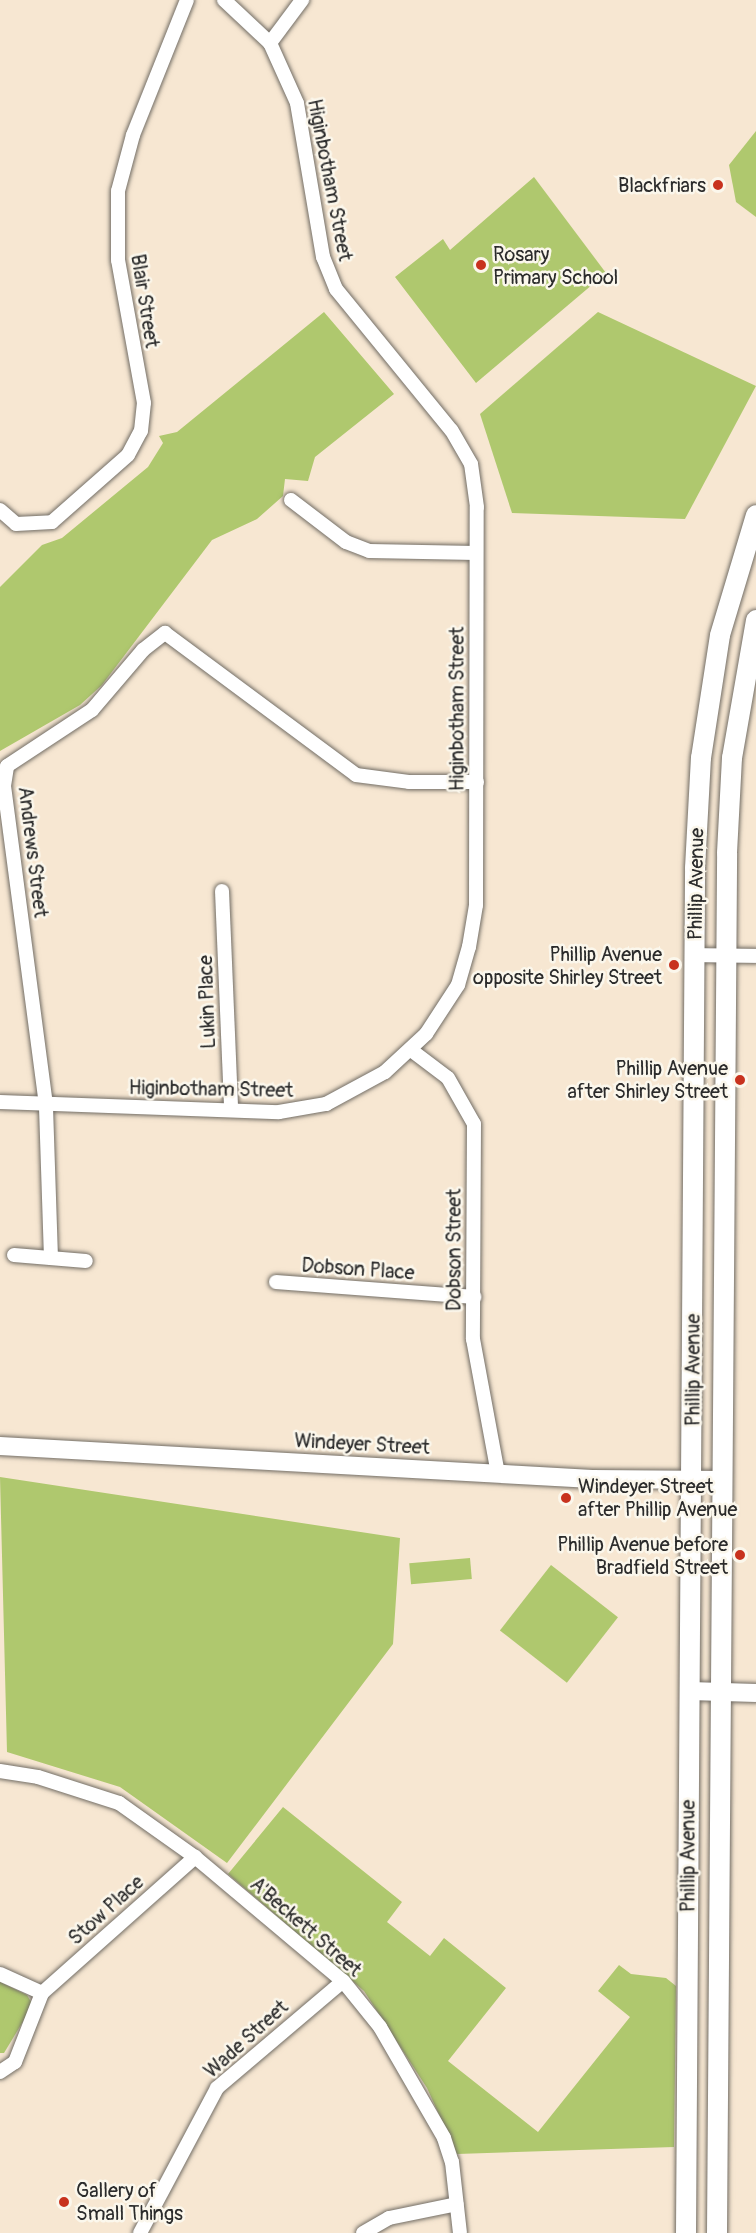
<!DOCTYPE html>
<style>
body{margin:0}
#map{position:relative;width:756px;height:2233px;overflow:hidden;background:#f7e7d2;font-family:Pangolin,sans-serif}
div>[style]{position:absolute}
.green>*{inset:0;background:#afc86e;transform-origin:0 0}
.roads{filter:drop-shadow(0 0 2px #726d65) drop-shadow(0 0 2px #726d65)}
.minor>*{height:14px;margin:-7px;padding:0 7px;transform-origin:7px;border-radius:7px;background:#fff}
.tertiary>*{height:18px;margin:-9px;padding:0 9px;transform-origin:9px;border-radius:9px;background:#fff}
.secondary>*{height:20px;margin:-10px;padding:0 10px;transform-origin:10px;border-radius:10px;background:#fff}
.dots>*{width:16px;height:16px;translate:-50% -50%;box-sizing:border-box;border:3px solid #fbf7ec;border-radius:50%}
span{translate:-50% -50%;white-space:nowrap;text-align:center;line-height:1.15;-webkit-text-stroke:5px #fbf7ec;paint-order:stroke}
.street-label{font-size:20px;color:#2b2b2b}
.poi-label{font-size:20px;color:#2b2b2b}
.right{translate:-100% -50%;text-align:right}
.left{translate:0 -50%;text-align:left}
</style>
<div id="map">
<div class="green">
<div style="clip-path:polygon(756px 131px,756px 217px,736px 202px,729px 165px)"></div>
<div style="clip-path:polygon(534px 177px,606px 273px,476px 383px,395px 277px,443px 239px,450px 250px)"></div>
<div style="clip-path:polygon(324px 312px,394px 394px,315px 457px,308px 481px,285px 479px,283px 496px,257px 519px,212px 540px,102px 685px,80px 705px,0 751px,0 587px,42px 545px,62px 538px,148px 467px,163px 443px,159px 436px,177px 432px)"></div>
<div style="clip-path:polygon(598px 312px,756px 386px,685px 519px,512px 513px,480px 414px)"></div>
<div style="clip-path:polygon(0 1477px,400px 1538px,393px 1644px,227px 1863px,120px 1787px,7px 1752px)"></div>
<div style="left:470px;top:1558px;width:21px;height:61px;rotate:85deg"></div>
<div style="left:551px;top:1565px;width:85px;height:83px;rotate:38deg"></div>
<div style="clip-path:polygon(283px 1807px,402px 1902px,387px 1922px,430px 1956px,444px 1938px,506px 1988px,448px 2061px,538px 2132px,630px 2017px,598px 1991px,619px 1965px,631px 1974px,666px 1978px,676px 1986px,674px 2147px,457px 2154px,427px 2088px,364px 1991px,228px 1874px)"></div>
<div style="clip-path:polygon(0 1982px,27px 1995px,33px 2005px,4px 2053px,0 2053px)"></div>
</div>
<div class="roads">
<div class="minor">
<div style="left:270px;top:43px;width:54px;rotate:-53.3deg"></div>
<div style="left:291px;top:500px;width:69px;rotate:37.4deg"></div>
<div style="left:346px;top:542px;width:25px;rotate:21deg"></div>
<div style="left:369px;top:551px;width:107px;rotate:1.1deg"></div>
<div style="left:0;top:510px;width:21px;rotate:41deg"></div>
<div style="left:16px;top:524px;width:36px;rotate:-3deg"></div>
<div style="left:52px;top:522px;width:101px;rotate:-41.4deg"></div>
<div style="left:128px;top:455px;width:27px;rotate:-62deg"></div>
<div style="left:141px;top:431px;width:28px;rotate:-84deg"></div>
<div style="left:144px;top:403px;width:145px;rotate:-100.3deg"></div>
<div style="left:118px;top:260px;width:69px;rotate:-90deg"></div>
<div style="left:118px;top:191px;width:58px;rotate:-75deg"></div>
<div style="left:133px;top:135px;width:145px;rotate:-68.2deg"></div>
<div style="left:222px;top:891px;width:219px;rotate:87.6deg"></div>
<div style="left:695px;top:955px;width:61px;rotate:0.9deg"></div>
<div style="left:411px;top:1050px;width:46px;rotate:37.1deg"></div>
<div style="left:448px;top:1078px;width:53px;rotate:60.5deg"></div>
<div style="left:474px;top:1124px;width:215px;rotate:90.3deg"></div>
<div style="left:473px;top:1339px;width:137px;rotate:79.5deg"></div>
<div style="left:0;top:1102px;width:279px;rotate:2.1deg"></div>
<div style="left:279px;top:1112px;width:48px;rotate:-9.7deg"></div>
<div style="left:326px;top:1104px;width:67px;rotate:-28.5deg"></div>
<div style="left:385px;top:1072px;width:56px;rotate:-42.8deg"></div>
<div style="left:426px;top:1034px;width:59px;rotate:-56.9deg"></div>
<div style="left:458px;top:985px;width:40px;rotate:-74deg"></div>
<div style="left:469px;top:947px;width:43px;rotate:-80.5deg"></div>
<div style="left:476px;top:905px;width:398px;rotate:-89.9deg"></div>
<div style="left:477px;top:507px;width:43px;rotate:-97.9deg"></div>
<div style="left:471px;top:464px;width:39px;rotate:-120deg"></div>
<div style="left:451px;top:430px;width:182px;rotate:-129.2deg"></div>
<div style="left:336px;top:289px;width:35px;rotate:-112deg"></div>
<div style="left:323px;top:257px;width:156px;rotate:-99.6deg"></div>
<div style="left:297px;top:103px;width:66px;rotate:-114.2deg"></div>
<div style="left:270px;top:43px;width:63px;rotate:-136.9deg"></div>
<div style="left:14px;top:1255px;width:72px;rotate:4.8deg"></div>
<div style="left:51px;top:1258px;width:153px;rotate:-91.9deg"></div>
<div style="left:46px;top:1105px;width:322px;rotate:-97.5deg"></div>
<div style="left:4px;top:786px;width:20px;rotate:-81deg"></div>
<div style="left:7px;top:766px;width:102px;rotate:-33.4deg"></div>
<div style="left:92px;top:710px;width:79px;rotate:-49.6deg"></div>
<div style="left:143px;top:650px;width:28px;rotate:-38deg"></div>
<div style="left:165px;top:633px;width:238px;rotate:36.6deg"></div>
<div style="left:356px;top:775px;width:53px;rotate:7.5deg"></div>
<div style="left:409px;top:782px;width:68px"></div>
<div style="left:276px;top:1282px;width:199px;rotate:4.3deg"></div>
<div style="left:0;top:1771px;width:38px;rotate:9deg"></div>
<div style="left:38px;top:1777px;width:85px;rotate:17.8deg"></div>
<div style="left:119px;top:1803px;width:93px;rotate:35.4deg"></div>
<div style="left:195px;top:1857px;width:193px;rotate:40deg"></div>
<div style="left:343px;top:1981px;width:59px;rotate:51.2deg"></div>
<div style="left:380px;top:2027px;width:128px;rotate:60deg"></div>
<div style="left:444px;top:2138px;width:25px;rotate:72deg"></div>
<div style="left:452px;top:2162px;width:71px;rotate:83.6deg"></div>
<div style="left:0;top:1974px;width:46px;rotate:24.3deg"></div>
<div style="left:0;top:2072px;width:18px;rotate:-34deg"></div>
<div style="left:15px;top:2062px;width:74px;rotate:-68.6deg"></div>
<div style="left:42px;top:1993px;width:205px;rotate:-41.6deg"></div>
<div style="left:140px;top:2233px;width:164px;rotate:-62deg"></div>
<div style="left:217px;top:2088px;width:165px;rotate:-40.3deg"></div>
<div style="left:363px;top:2233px;width:30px;rotate:-30deg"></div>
<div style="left:389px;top:2218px;width:69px;rotate:-11.6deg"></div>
</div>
<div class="tertiary">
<div style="left:0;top:1446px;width:593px;rotate:3.19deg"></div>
<div style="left:592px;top:1479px;width:130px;rotate:0.4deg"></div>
<div style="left:690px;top:1691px;width:66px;rotate:1.7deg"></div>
</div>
<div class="secondary">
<div style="left:686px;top:2233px;width:1365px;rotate:-89.62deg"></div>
<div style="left:695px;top:868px;width:110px;rotate:-86.9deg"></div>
<div style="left:701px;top:758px;width:124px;rotate:-81.2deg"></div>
<div style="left:720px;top:635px;width:125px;rotate:-73.3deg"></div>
<div style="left:717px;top:2233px;width:1380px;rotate:-89.58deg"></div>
<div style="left:727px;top:853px;width:95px;rotate:-87deg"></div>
<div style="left:732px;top:758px;width:140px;rotate:-80.1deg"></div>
</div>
</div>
<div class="dots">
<div style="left:718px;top:185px;background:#c8321e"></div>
<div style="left:481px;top:265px;background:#c8321e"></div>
<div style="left:674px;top:965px;background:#c8321e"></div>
<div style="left:740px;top:1080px;background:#c8321e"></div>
<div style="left:566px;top:1498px;background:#c8321e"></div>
<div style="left:740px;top:1555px;background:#c8321e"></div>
<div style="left:64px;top:2202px;background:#c8321e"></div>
</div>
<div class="street-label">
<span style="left:330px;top:180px;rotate:79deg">Higinbotham Street</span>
<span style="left:145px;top:301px;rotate:81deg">Blair Street</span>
<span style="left:457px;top:709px;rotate:-90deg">Higinbotham Street</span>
<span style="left:33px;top:852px;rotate:83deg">Andrews Street</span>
<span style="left:696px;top:884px;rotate:-89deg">Phillip Avenue</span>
<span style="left:207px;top:1002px;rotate:-92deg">Lukin Place</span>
<span style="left:211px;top:1089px;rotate:1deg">Higinbotham Street</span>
<span style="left:454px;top:1250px;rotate:-90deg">Dobson Street</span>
<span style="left:358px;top:1269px;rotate:4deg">Dobson Place</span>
<span style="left:693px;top:1370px;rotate:-90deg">Phillip Avenue</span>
<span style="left:362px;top:1444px;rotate:3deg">Windeyer Street</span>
<span style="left:688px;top:1856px;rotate:-90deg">Phillip Avenue</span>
<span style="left:106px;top:1910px;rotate:-42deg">Stow Place</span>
<span style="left:306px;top:1927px;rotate:41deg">A'Beckett Street</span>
<span style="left:246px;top:2039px;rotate:-42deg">Wade Street</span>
</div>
<div class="poi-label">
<span class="right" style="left:706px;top:185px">Blackfriars</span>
<span class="left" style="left:493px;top:266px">Rosary<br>Primary School</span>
<span class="right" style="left:662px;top:966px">Phillip Avenue<br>opposite Shirley Street</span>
<span class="right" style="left:728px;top:1080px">Phillip Avenue<br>after Shirley Street</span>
<span class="left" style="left:578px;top:1498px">Windeyer Street<br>after Phillip Avenue</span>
<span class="right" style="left:728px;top:1556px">Phillip Avenue before<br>Bradfield Street</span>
<span class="left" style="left:76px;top:2202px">Gallery of<br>Small Things</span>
</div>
</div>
